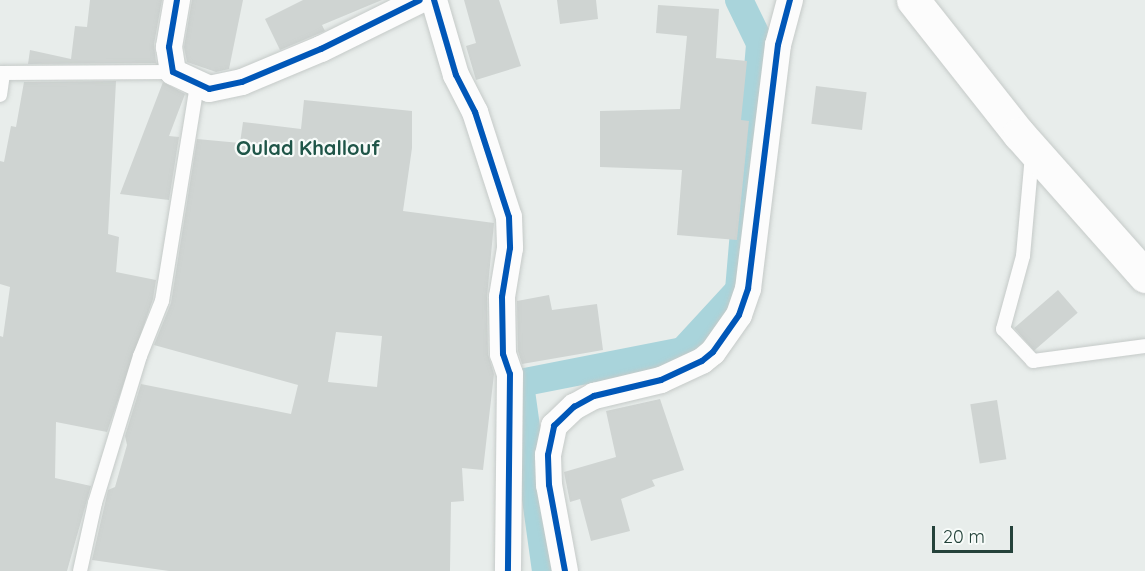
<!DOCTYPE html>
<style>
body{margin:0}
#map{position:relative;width:1145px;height:571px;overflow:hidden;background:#e8edeb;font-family:Quicksand,sans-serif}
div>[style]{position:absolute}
.canal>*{height:28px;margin:-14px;padding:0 14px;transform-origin:14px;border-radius:14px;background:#a9d4db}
.building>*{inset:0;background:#cfd4d2;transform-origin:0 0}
.roads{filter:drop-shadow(0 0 2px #c5cac8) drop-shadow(0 0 2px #c5cac8)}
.service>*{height:14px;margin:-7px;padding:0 7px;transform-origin:7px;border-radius:7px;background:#fcfcfc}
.minor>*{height:26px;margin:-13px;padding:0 13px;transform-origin:13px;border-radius:13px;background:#fcfcfc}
.secondary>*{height:33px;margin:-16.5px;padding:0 16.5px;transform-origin:16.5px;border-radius:16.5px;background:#fcfcfc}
.cycleway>*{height:6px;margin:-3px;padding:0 3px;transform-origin:3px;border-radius:3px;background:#0057b8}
span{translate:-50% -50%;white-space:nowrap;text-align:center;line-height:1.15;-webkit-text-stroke:4.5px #f7fbf9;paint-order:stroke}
.quarter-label{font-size:20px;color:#1f5548;font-weight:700}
.scale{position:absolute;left:932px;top:526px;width:81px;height:27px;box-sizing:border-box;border:3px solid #24423a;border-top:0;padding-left:8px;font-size:18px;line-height:21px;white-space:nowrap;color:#24423a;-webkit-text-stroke:4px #f7fbf9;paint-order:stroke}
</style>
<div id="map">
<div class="canal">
<div style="left:546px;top:571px;width:190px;rotate:-97.9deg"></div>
<div style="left:520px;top:383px;width:166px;rotate:-11.1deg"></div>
<div style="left:683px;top:351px;width:83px;rotate:-47.4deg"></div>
<div style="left:739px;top:290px;width:248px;rotate:-85.1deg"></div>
<div style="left:760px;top:43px;width:48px;rotate:-116deg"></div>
</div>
<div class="building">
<div style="clip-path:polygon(90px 0,162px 0,154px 44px,156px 63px,28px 64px,30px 50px,71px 59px,75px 26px,87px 27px)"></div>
<div style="clip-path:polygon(192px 0,243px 0,229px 69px,216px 72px,187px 62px,184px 47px)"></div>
<div style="clip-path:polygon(303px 0,382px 0,322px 25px,325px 31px,280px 50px,265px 19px)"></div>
<div style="clip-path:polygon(464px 0,499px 0,521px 66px,476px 80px,466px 46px,476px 43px)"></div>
<div style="clip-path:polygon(557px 0,596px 0,598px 19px,560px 24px)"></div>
<div style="clip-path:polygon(658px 5px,719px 9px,716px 58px,747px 61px,741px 120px,749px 121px,737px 240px,677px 235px,682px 170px,600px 167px,600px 111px,680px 109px,687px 36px,656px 33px)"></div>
<div style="clip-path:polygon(116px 81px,108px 234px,119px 237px,116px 272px,156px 280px,153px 299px,107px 432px,56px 422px,55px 478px,91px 486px,67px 571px,0 571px,0 336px,3px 337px,10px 287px,0 284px,0 161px,4px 162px,11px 126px,16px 127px,24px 82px)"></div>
<div style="clip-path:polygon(163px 82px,185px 94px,169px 136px,179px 137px,169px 200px,120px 194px)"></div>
<div style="left:816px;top:86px;width:51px;height:38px;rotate:7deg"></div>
<div style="clip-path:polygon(evenodd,304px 100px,412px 111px,412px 148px,403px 211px,494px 223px,487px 297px,488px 354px,494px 374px,483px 470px,462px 468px,464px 501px,451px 502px,450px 571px,169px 571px,92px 560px,108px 490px,115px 487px,127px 445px,125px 436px,141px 384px,291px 414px,298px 385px,154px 345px,171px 303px,197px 139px,240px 143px,243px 122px,301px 129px,304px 100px,336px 332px,382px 336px,377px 387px,328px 382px,336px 332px)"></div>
<div style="left:1058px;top:290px;width:30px;height:58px;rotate:49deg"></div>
<div style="clip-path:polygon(549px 295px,552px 310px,597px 304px,603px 350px,522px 364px,518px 351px,517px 301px)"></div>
<div style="clip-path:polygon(660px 399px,684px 470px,652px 480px,655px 486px,621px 499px,630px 531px,591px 541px,580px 499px,570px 502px,564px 472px,616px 457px,606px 411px)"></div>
<div style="left:997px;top:400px;width:60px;height:27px;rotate:81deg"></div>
</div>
<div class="roads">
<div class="service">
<div style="left:0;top:73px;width:173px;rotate:-0.3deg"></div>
<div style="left:0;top:95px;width:22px;rotate:-82deg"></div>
<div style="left:1032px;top:155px;width:101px;rotate:95.1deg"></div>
<div style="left:1023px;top:256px;width:76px;rotate:105.3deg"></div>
<div style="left:1003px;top:329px;width:44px;rotate:46.8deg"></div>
<div style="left:1033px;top:361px;width:113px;rotate:-7.6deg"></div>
<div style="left:80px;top:571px;width:70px;rotate:-77.6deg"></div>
<div style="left:95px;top:503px;width:154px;rotate:-73deg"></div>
<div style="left:140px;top:356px;width:59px;rotate:-68.2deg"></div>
<div style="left:162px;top:301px;width:219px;rotate:-80.8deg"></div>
</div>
<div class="minor">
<div style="left:177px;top:0;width:48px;rotate:99.7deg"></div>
<div style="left:169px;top:47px;width:25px;rotate:81deg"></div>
<div style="left:173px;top:72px;width:40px;rotate:25deg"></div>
<div style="left:209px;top:89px;width:34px;rotate:-12deg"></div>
<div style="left:242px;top:82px;width:86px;rotate:-22.7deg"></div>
<div style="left:321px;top:49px;width:110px;rotate:-26.3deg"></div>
<div style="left:434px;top:0;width:78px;rotate:73.7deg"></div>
<div style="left:456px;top:75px;width:42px;rotate:62.8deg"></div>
<div style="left:475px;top:112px;width:110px;rotate:72.1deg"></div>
<div style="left:509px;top:217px;width:31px;rotate:88deg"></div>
<div style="left:510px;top:248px;width:50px;rotate:99.3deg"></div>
<div style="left:502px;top:297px;width:57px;rotate:89deg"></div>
<div style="left:503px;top:354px;width:21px;rotate:71deg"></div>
<div style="left:510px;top:374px;width:197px;rotate:90.6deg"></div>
<div style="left:565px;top:571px;width:87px;rotate:-100.5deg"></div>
<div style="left:549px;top:485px;width:30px;rotate:-92deg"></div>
<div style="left:548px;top:455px;width:30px;rotate:-78deg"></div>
<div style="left:554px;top:426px;width:28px;rotate:-44deg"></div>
<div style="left:574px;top:407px;width:23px;rotate:-29deg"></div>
<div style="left:594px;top:396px;width:69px;rotate:-13.4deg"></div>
<div style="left:661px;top:380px;width:45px;rotate:-24.9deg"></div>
<div style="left:702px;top:361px;width:14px;rotate:-39deg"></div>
<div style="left:713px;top:352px;width:45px;rotate:-54.9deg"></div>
<div style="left:739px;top:315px;width:28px;rotate:-71deg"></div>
<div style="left:748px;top:289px;width:246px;rotate:-83deg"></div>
<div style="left:778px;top:45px;width:47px;rotate:-75.1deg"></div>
</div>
<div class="secondary">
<div style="left:913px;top:0;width:171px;rotate:51.7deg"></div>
<div style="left:1019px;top:134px;width:190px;rotate:48.4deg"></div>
</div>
</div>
<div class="cycleway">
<div style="left:177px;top:0;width:48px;rotate:99.7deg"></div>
<div style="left:169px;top:47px;width:25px;rotate:81deg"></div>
<div style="left:173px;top:72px;width:40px;rotate:25deg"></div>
<div style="left:209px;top:89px;width:34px;rotate:-12deg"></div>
<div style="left:242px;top:82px;width:86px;rotate:-22.7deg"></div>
<div style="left:321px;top:49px;width:110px;rotate:-26.3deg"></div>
<div style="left:434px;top:0;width:78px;rotate:73.7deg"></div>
<div style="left:456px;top:75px;width:42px;rotate:62.8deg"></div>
<div style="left:475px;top:112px;width:110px;rotate:72.1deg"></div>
<div style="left:509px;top:217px;width:31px;rotate:88deg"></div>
<div style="left:510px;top:248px;width:50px;rotate:99.3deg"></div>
<div style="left:502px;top:297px;width:57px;rotate:89deg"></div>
<div style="left:503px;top:354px;width:21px;rotate:71deg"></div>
<div style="left:510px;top:374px;width:197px;rotate:90.6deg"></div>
<div style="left:565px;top:571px;width:87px;rotate:-100.5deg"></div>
<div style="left:549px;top:485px;width:30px;rotate:-92deg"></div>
<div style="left:548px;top:455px;width:30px;rotate:-78deg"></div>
<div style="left:554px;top:426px;width:28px;rotate:-44deg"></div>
<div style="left:574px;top:407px;width:23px;rotate:-29deg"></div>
<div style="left:594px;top:396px;width:69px;rotate:-13.4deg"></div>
<div style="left:661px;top:380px;width:45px;rotate:-24.9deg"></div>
<div style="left:702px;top:361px;width:14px;rotate:-39deg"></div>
<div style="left:713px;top:352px;width:45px;rotate:-54.9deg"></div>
<div style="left:739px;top:315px;width:28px;rotate:-71deg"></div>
<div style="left:748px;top:289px;width:246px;rotate:-83deg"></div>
<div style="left:778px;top:45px;width:47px;rotate:-75.1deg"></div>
</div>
<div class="quarter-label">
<span style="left:308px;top:147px">Oulad Khallouf</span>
</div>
<div class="scale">20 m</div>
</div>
